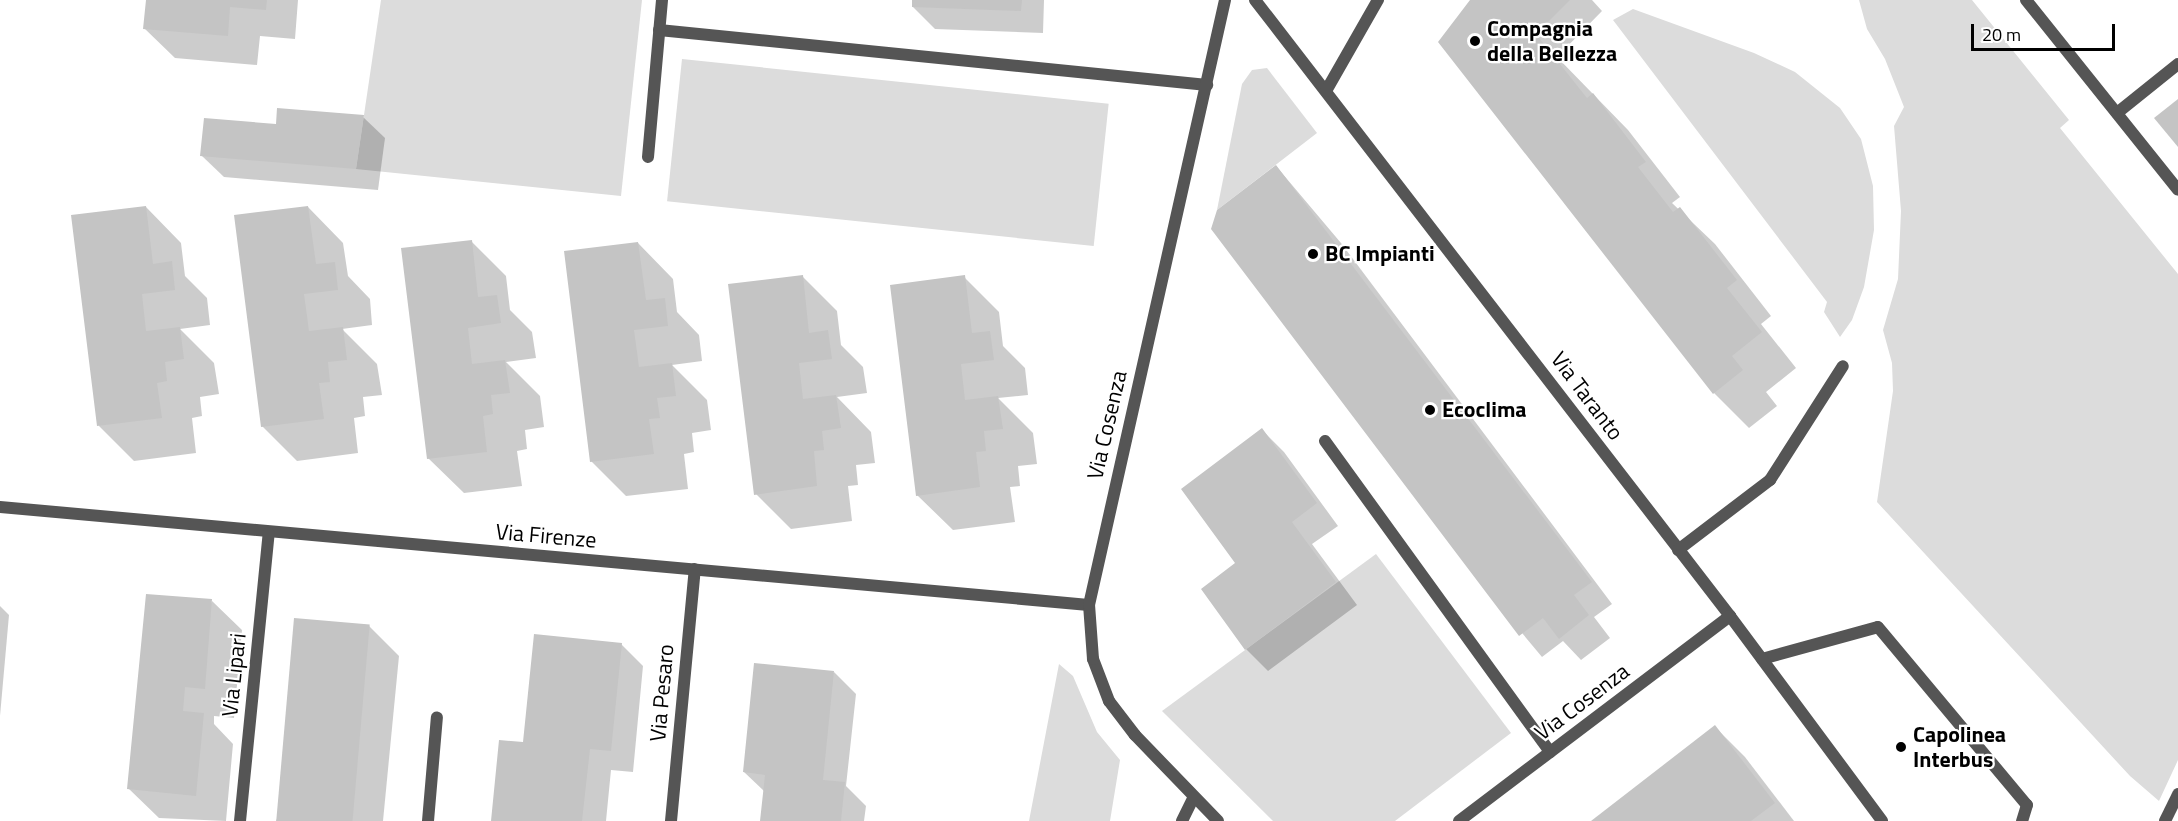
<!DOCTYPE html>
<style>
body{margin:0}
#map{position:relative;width:2178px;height:821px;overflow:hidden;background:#fff;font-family:"Titillium Web",sans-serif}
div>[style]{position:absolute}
.green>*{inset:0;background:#dcdcdc;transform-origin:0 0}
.shadow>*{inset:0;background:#0003}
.building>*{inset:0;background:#c4c4c4;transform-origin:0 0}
.service>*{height:12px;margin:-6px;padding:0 6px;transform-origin:6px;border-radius:6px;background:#555}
.minor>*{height:12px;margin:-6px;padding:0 6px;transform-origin:6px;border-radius:6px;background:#555}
.dots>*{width:16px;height:16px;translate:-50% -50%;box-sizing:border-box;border:3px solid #fff;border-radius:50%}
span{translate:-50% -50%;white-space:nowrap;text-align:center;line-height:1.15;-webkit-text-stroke:4.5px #fff;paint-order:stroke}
.poi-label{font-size:22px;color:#000;font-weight:700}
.left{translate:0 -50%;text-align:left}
.street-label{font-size:22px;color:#000}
.scale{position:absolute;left:1971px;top:24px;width:144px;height:27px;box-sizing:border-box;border:3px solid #000;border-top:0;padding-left:8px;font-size:18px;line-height:21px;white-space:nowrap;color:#000;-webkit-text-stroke:4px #fff;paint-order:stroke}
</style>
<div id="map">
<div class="green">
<div style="clip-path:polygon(381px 0,642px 0,621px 196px,356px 169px)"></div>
<div style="clip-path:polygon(1859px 0,1972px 0,2069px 120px,2060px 128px,2178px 274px,2178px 760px,2159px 801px,2130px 776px,1877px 502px,1893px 391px,1892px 363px,1883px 330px,1898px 279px,1901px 211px,1894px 126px,1904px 107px,1885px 59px,1867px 29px)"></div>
<div style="clip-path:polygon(1633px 9px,1754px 53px,1795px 72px,1840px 108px,1861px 139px,1873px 186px,1874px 230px,1864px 287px,1852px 320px,1840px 337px,1824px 312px,1827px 302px,1613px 20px)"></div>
<div style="left:682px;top:59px;width:429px;height:143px;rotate:6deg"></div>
<div style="clip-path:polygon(1267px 68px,1317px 133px,1217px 210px,1242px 84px,1252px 70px)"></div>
<div style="clip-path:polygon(1376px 554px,1511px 733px,1395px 821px,1273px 821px,1162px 711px)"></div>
<div style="clip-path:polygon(1059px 664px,1073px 676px,1097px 732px,1120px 760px,1110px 821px,1029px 821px)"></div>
</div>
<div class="shadow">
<div style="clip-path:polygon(147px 0,298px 0,295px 39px,260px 36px,257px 65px,175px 58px,145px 29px)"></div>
<div style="clip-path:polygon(914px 0,1044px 0,1043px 33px,935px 29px,913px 7px)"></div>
<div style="clip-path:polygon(1472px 0,1592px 0,1602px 11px,1557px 57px,1628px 130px,1680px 197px,1672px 203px,1715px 244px,1771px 316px,1761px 324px,1796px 368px,1766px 392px,1777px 406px,1749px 428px,1714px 393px)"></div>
<div style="clip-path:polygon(363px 117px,385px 138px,378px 190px,224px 177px,202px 156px,277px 126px)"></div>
<div style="clip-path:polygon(1276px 166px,1341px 243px,1612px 604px,1594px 617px,1610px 638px,1581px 660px,1563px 641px,1542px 657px,1472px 573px)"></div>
<div style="clip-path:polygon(146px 207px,181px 243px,185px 276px,207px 298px,210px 325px,180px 329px,214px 363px,219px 394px,200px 397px,202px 416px,192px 418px,196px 453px,134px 461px,99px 426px)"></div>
<div style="clip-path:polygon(308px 207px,343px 243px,348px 276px,370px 299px,372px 325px,342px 329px,377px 364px,382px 395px,363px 397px,365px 416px,354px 418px,358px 453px,297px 461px,262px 426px)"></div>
<div style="clip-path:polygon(471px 241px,506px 276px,510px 310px,532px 332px,536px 358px,506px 362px,540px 396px,544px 427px,525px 430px,527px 449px,517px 451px,522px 486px,464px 493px,428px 458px)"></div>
<div style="clip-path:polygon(638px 243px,673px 279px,677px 312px,699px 335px,702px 361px,672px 365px,707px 400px,711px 430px,692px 433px,694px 452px,684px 454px,688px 489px,626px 496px,591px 461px)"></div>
<div style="clip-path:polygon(802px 276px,837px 311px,841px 345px,863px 367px,867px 393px,837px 397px,871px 432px,875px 463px,856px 465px,858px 485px,848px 486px,852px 521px,791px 529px,756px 494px)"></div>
<div style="clip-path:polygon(964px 277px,999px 312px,1003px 346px,1025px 368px,1028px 395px,998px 398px,1033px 433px,1037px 464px,1018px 466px,1020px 486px,1010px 487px,1015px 522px,953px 530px,917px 495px)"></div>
<div style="clip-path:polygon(1262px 430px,1284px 452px,1338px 526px,1312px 544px,1357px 605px,1268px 671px,1246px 649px,1238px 563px)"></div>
<div style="clip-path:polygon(212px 601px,242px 630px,234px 718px,214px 716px,214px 724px,233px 744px,226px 821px,159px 818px,129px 789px)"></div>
<div style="clip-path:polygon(0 606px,9px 615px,0 716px)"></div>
<div style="clip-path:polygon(369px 626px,399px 656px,383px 821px,276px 821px)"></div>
<div style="clip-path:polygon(621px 644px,643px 666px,633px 772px,611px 770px,606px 821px,493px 821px,525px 744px)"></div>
<div style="clip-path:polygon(834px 672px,856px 694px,846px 786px,866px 806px,864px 821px,762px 821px,765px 792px,744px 772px)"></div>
<div style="clip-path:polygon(1715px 727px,1745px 757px,1794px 821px,1593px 821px)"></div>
</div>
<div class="building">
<div style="clip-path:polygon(146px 0,267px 0,266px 10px,230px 7px,228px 36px,143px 29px)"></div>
<div style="clip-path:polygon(912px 0,1022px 0,1021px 11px,912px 7px)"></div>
<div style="clip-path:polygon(1470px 0,1570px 0,1536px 34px,1587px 98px,1593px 93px,1646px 162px,1638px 167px,1673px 212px,1680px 207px,1737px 280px,1727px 288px,1762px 332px,1732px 356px,1743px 370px,1713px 394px,1438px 42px)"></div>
<div style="clip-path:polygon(2178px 99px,2178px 147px,2154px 118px)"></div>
<div style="clip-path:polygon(277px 108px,364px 115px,356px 169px,200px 156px,204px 118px,276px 124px)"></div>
<div style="clip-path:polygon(1276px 165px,1592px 582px,1574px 595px,1589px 615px,1559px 639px,1543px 618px,1519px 636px,1211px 229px,1217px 210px)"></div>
<div style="clip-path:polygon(146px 206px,153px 264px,172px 261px,175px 290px,142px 294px,146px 331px,180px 327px,184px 359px,165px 362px,167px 381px,157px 383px,162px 418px,97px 426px,71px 215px)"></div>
<div style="clip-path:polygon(308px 206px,316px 264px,335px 262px,338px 290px,304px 294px,309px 331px,343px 327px,347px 360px,328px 362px,330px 382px,319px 383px,324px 419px,261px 427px,234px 215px)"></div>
<div style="clip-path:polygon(472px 240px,478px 297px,497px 295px,501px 323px,468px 328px,472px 364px,505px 360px,510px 393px,491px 395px,493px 414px,483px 416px,487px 452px,427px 459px,401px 248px)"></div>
<div style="clip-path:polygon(638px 242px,646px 300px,665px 298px,668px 326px,634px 330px,639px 367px,672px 363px,676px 396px,657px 398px,660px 418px,649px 419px,654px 454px,590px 462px,564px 251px)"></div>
<div style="clip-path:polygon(803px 275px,809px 333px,828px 330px,832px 359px,799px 363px,803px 399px,836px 395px,841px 428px,822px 431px,824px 450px,814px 451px,817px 486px,754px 495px,728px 284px)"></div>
<div style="clip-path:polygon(965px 275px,972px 333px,990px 331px,994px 360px,961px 364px,965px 400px,998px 396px,1003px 429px,984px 431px,986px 451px,976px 452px,980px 487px,916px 496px,890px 285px)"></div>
<div style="clip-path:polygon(1262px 428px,1317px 503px,1292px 522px,1336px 582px,1245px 650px,1201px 589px,1235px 563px,1181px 489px)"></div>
<div style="clip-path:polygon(146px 594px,212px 599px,205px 689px,185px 687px,183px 711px,204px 713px,196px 796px,127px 789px)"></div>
<div style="left:294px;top:618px;width:76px;height:204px;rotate:5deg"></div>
<div style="clip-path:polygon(534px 634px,622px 643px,611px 751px,590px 749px,582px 821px,491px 821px,499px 740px,523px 742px)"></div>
<div style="clip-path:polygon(754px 663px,834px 671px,823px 780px,845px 782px,841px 821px,760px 821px,765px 775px,743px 772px)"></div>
<div style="clip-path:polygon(1715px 725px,1775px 803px,1751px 821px,1591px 821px)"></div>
</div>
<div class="service">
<div style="left:2026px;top:0;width:243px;rotate:51.3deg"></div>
<div style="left:2117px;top:113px;width:78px;rotate:-38.8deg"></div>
<div style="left:1762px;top:659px;width:120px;rotate:-15.4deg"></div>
<div style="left:1878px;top:627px;width:232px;rotate:50.1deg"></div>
<div style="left:2027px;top:805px;width:17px;rotate:107deg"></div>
<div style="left:428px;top:821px;width:104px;rotate:-85.1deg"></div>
</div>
<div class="minor">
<div style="left:1255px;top:0;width:778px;rotate:52.36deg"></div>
<div style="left:1730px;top:616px;width:255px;rotate:53.4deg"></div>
<div style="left:659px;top:30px;width:551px;rotate:5.73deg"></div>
<div style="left:1326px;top:91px;width:105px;rotate:-60.3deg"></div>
<div style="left:648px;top:157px;width:158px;rotate:-84.9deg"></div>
<div style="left:1325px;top:441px;width:384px;rotate:54.1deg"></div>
<div style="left:0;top:507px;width:1093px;rotate:5.14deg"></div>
<div style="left:1678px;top:550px;width:116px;rotate:-37.3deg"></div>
<div style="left:1770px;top:480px;width:135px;rotate:-57.4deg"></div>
<div style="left:240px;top:821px;width:289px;rotate:-84.3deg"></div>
<div style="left:671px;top:821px;width:253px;rotate:-84.6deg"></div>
<div style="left:1182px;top:821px;width:25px;rotate:-64deg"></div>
<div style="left:1218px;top:821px;width:120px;rotate:-134deg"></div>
<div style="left:1135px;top:735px;width:43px;rotate:-127.4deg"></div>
<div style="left:1109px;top:701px;width:45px;rotate:-110.9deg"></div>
<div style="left:1093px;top:659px;width:54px;rotate:-94.2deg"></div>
<div style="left:1089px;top:605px;width:620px;rotate:-77.33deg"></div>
<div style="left:1459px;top:821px;width:340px;rotate:-37.1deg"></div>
<div style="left:2165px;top:821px;width:30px;rotate:-64deg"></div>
</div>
<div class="dots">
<div style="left:1475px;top:41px;background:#000"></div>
<div style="left:1313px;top:254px;background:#000"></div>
<div style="left:1430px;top:410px;background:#000"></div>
<div style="left:1901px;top:747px;background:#000"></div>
</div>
<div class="poi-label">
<span class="left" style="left:1487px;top:41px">Compagnia<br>della Bellezza</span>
<span class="left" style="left:1325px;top:254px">BC Impianti</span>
<span class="left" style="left:1442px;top:410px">Ecoclima</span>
<span class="left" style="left:1913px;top:747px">Capolinea<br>Interbus</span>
</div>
<div class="street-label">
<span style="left:1587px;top:396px;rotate:53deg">Via Taranto</span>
<span style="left:1107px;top:425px;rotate:-77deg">Via Cosenza</span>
<span style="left:546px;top:536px;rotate:5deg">Via Firenze</span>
<span style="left:234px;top:675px;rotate:-84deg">Via Lipari</span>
<span style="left:662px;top:693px;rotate:-85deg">Via Pesaro</span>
<span style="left:1582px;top:702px;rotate:-37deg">Via Cosenza</span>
</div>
<div class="scale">20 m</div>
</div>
